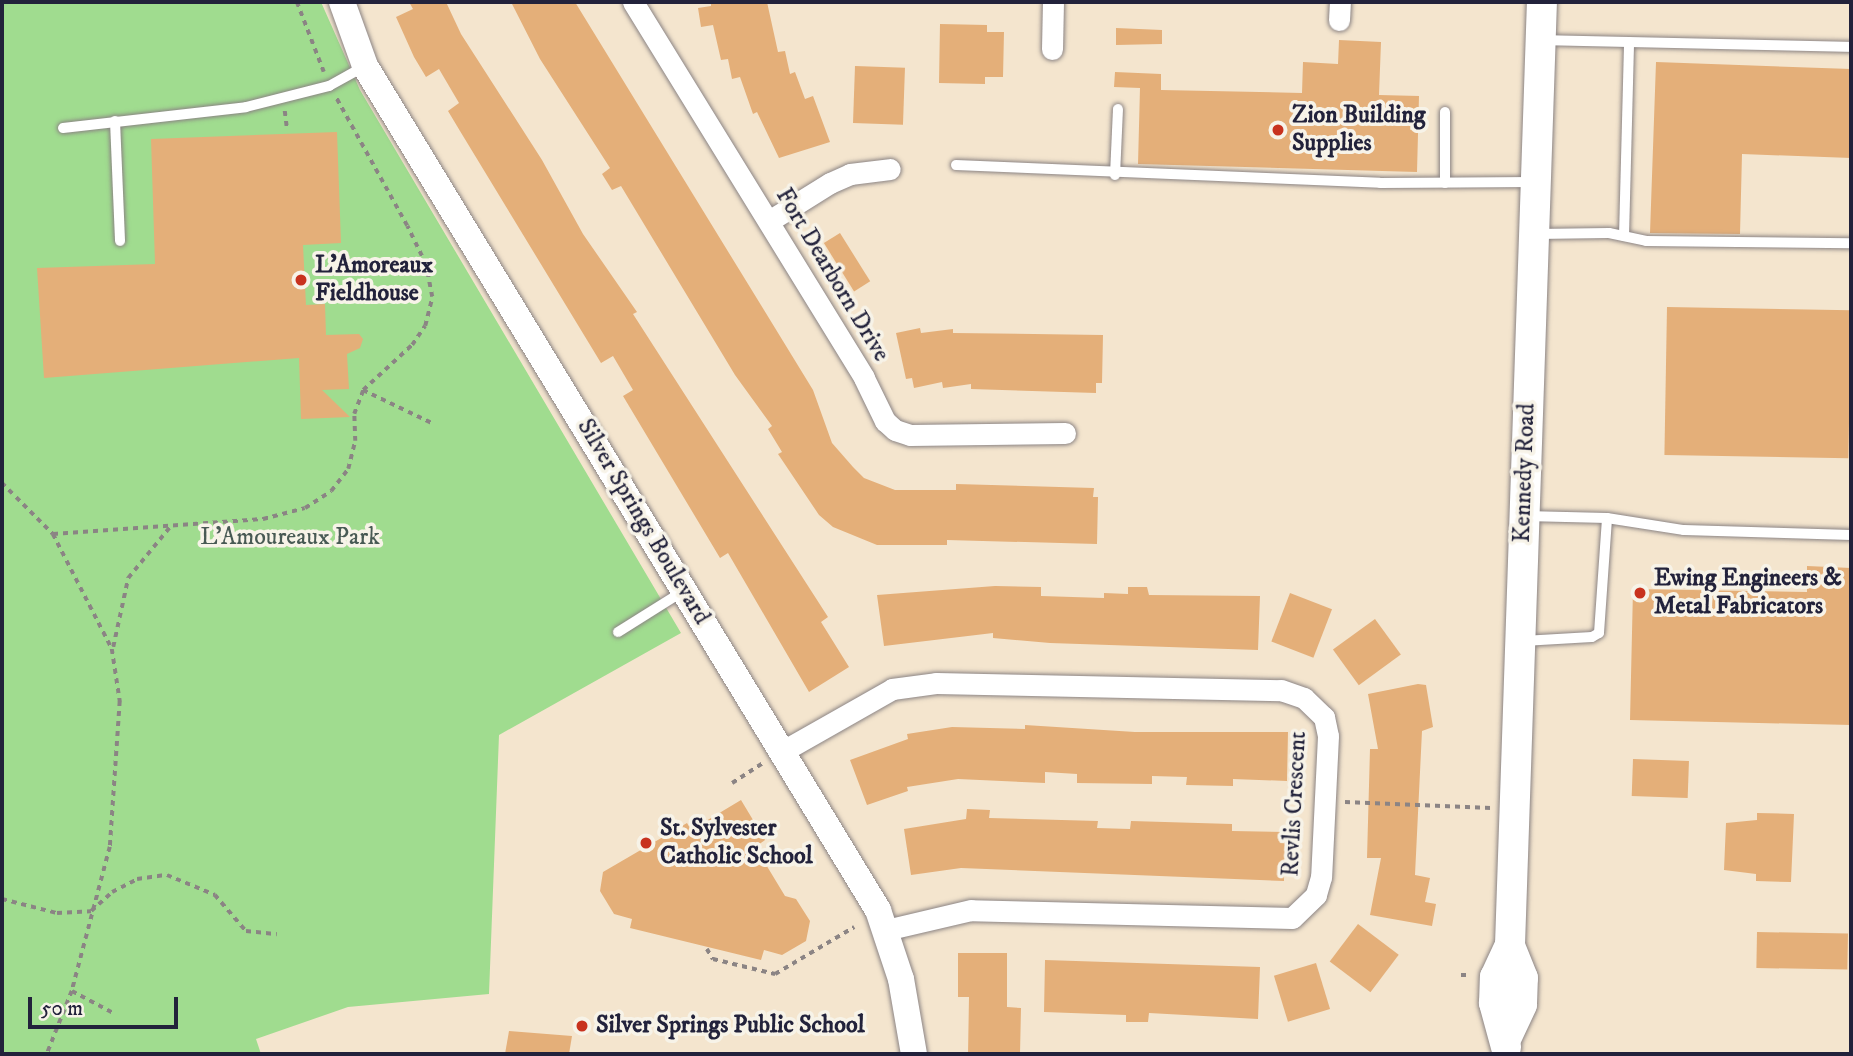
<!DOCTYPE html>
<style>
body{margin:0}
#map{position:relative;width:1853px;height:1056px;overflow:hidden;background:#f4e5ce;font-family:"IM FELL DW Pica",serif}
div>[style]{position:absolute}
.green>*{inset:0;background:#a0dc8f}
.building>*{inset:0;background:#e4af79;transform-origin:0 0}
.path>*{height:3.5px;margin-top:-1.75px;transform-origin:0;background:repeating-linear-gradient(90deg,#8b8484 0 5px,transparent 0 10px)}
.roads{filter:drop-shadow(0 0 2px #8b8484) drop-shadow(0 0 2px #8b8484)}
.service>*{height:10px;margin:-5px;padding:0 5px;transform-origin:5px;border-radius:5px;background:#fff}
.minor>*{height:21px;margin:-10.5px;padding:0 10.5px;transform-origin:10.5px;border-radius:10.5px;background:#fff}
.tertiary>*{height:26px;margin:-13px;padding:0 13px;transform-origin:13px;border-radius:13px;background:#fff}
.secondary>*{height:30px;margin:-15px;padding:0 15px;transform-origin:15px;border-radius:15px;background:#fff}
.dots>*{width:19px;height:19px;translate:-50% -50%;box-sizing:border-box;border:4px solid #f7f3e8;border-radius:50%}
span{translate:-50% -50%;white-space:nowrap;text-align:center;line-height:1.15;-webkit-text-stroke:7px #f7f3e8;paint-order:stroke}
.poi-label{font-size:24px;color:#22223b;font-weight:700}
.left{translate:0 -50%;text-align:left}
.street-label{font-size:24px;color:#22223b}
.park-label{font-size:24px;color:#485a54}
.frame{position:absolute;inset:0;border:4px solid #22223b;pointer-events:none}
.scale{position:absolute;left:28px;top:997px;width:150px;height:32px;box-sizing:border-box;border:4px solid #22223b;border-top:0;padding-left:9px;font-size:21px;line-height:24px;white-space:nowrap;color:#22223b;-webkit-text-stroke:5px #f7f3e8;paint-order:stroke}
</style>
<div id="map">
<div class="green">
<div style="clip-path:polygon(2px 2px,321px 2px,360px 90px,681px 633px,499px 735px,489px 994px,348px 1007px,256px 1039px,261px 1054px,2px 1054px)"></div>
</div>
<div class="building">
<div style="clip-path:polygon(409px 2px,446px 2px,461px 34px,542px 160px,583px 234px,637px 312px,633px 314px,828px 617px,821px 622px,849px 667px,809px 692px,728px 553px,720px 558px,623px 396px,633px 390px,613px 356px,601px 363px,460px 131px,448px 111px,459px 103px,439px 69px,426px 77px,414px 57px,396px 17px,413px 9px)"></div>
<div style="clip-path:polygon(511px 2px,575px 2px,813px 390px,832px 443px,853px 467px,864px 478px,895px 490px,956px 490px,956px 484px,1094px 488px,1093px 497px,1098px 497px,1097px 544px,947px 540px,947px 545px,877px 545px,833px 527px,819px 515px,778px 454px,782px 452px,768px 429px,772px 426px,735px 375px,621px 186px,612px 190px,602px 174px,610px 168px,540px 59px)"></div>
<div style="clip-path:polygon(711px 2px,767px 2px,778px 52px,785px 51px,790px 74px,795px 72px,805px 99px,813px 96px,830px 142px,779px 158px,757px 112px,753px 114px,740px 77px,732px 79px,728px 59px,721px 60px,713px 25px,701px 27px,698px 8px,711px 6px)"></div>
<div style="clip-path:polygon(940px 24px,987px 25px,987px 32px,1004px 32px,1003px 77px,985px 77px,985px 84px,939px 83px)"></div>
<div style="clip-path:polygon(1116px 28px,1162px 30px,1162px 44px,1116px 45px)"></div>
<div style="clip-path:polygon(1339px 40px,1381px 42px,1379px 95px,1419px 96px,1417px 172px,1138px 164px,1140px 88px,1114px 87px,1115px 72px,1161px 74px,1161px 90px,1302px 93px,1303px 62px,1338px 64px)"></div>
<div style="clip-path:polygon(1656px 62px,1851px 69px,1851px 158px,1742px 154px,1740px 234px,1650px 233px)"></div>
<div style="left:855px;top:66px;width:50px;height:57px;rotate:2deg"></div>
<div style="clip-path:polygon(337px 132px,341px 243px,303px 245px,306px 305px,325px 304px,326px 335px,359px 334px,363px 339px,360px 348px,347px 354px,349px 389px,322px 390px,350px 417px,301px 419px,299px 358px,44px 378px,37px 268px,155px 264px,151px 139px)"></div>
<div style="left:840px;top:233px;width:57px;height:19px;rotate:58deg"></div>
<div style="left:1667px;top:307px;width:184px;height:148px;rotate:1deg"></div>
<div style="clip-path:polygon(920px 328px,921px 333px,953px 329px,953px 333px,1103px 335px,1102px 383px,1096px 383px,1096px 393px,971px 389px,971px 384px,943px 388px,942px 382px,914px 388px,912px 378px,906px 379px,896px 333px)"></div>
<div style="clip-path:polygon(1807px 566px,1851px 568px,1851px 725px,1630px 720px,1633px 589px,1807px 592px)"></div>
<div style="clip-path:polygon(995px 586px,1041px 587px,1041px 596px,1104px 598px,1104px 593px,1128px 594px,1128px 587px,1147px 587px,1149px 595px,1260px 596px,1258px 650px,1050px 643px,993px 638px,993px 633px,884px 646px,877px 595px)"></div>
<div style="left:1290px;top:593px;width:45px;height:52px;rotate:21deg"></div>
<div style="left:1375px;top:619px;width:44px;height:52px;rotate:54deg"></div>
<div style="clip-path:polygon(1418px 684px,1426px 685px,1433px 727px,1422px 731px,1415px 875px,1430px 878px,1425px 902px,1436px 904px,1432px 926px,1370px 915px,1381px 858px,1367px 858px,1370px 749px,1378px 749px,1368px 694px)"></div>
<div style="clip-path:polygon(1025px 725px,1135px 732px,1288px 732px,1287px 781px,1233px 779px,1233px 786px,1186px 785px,1187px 777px,1152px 776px,1152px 784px,1077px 783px,1077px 774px,1045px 772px,1045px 783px,958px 779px,907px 787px,908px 791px,867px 805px,850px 760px,908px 739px,907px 734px,952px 727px,1025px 729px)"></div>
<div style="left:1633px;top:759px;width:56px;height:37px;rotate:2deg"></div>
<div style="clip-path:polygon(741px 800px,765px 840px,758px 845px,765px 863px,785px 896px,796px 899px,810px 921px,806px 941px,782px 955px,764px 950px,761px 960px,630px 928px,632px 919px,614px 914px,600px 891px,603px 872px,687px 823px,691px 830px)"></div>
<div style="clip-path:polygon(967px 809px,990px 810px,989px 818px,1098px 821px,1097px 828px,1130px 829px,1131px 821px,1232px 824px,1232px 831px,1285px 832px,1284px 881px,961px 868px,911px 875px,904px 829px,966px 819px)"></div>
<div style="clip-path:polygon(1757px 813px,1794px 814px,1791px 882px,1756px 881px,1756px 874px,1724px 870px,1726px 823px,1757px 820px)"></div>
<div style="left:1358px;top:924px;width:51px;height:47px;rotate:37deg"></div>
<div style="left:1757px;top:932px;width:91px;height:36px;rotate:1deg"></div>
<div style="clip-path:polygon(958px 953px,1007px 953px,1007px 1007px,1021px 1008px,1020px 1054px,968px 1054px,969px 997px,958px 997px)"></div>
<div style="clip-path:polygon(1045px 960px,1260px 967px,1258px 1019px,1149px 1013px,1148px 1022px,1126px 1022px,1126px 1015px,1044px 1012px)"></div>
<div style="left:1316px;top:963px;width:48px;height:44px;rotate:73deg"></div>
<div style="clip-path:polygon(509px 1031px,572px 1036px,569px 1054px,505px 1054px)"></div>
</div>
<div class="path">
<div style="left:297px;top:2px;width:75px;rotate:68.9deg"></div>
<div style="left:285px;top:111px;width:16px;rotate:83deg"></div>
<div style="left:363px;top:390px;width:79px;rotate:25.6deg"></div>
<div style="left:2px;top:483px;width:72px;rotate:45deg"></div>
<div style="left:53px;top:534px;width:129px;rotate:62.8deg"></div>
<div style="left:112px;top:649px;width:53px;rotate:81.3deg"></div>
<div style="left:120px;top:701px;width:146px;rotate:93.9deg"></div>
<div style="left:110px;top:847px;width:149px;rotate:104.8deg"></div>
<div style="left:72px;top:991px;width:68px;rotate:111.6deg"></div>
<div style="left:53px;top:534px;width:211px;rotate:-4.1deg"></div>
<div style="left:263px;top:519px;width:43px;rotate:-14.7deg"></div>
<div style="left:305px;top:508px;width:31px;rotate:-33deg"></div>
<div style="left:331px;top:491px;width:28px;rotate:-52deg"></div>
<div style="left:348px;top:469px;width:29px;rotate:-76deg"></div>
<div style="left:355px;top:441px;width:27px;rotate:-92deg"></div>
<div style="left:354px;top:414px;width:26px;rotate:-69deg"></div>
<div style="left:363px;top:390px;width:67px;rotate:-42.6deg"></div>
<div style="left:412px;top:345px;width:23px;rotate:-56deg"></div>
<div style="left:425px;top:326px;width:30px;rotate:-76deg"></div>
<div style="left:432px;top:297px;width:33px;rotate:-101deg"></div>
<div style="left:426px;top:265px;width:43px;rotate:-116deg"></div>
<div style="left:407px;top:226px;width:146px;rotate:-119deg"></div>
<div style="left:113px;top:647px;width:71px;rotate:-77.7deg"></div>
<div style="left:128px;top:578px;width:65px;rotate:-50.6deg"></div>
<div style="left:732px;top:783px;width:37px;rotate:-33deg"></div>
<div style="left:1345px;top:802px;width:146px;rotate:2.4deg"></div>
<div style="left:2px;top:899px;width:57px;rotate:14.3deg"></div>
<div style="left:57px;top:913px;width:34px;rotate:-3deg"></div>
<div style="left:91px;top:911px;width:28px;rotate:-42deg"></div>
<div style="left:112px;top:892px;width:28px;rotate:-27deg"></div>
<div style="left:137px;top:879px;width:30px;rotate:-8deg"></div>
<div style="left:167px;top:875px;width:52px;rotate:22.6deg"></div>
<div style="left:215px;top:895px;width:48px;rotate:49.3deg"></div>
<div style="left:246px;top:931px;width:31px;rotate:6deg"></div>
<div style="left:707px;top:949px;width:12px;rotate:59deg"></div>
<div style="left:713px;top:959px;width:64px;rotate:13.6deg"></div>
<div style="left:775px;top:974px;width:92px;rotate:-30.7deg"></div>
<div style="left:1461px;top:975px;width:10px"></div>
<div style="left:72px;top:991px;width:49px;rotate:28.1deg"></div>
</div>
<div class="roads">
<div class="service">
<div style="left:1543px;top:40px;width:308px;rotate:1.3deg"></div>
<div style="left:115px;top:121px;width:120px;rotate:87.6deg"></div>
<div style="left:63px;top:128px;width:184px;rotate:-6.5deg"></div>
<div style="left:246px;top:107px;width:86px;rotate:-14.2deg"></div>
<div style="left:329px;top:86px;width:41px;rotate:-29.1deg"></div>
<div style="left:956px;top:165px;width:424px;rotate:2.4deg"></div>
<div style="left:1380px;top:183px;width:154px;rotate:-0.4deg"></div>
<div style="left:1115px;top:175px;width:66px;rotate:-87.4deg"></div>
<div style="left:1445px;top:183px;width:71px;rotate:-90deg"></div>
<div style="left:1536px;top:234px;width:73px;rotate:-0.8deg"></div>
<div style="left:1609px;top:233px;width:38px;rotate:12deg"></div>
<div style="left:1646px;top:241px;width:205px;rotate:0.6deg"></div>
<div style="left:1624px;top:236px;width:194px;rotate:-88.5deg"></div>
<div style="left:1607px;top:518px;width:78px;rotate:8.9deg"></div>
<div style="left:1684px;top:530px;width:167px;rotate:1.7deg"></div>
<div style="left:618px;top:632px;width:79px;rotate:-32.1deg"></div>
<div style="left:1523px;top:641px;width:69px;rotate:-3.3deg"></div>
<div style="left:1592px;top:637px;width:8px;rotate:-30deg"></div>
<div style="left:1599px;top:633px;width:115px;rotate:-86deg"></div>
<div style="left:1607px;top:518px;width:82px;rotate:-178.6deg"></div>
</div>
<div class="minor">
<div style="left:633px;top:2px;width:441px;rotate:58.4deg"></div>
<div style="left:864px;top:378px;width:48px;rotate:64deg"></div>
<div style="left:885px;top:421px;width:13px;rotate:42deg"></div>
<div style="left:895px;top:430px;width:16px;rotate:18deg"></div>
<div style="left:910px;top:435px;width:155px;rotate:-0.7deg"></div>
<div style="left:1339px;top:20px;width:18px;rotate:-87deg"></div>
<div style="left:1052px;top:49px;width:47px;rotate:-88.8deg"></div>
<div style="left:769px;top:221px;width:72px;rotate:-31.9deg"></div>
<div style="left:830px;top:183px;width:22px;rotate:-24deg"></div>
<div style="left:850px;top:174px;width:40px;rotate:-7.1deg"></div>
<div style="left:783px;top:751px;width:125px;rotate:-29.6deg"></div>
<div style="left:892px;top:689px;width:44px;rotate:-7.8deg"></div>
<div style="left:936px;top:683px;width:345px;rotate:1.2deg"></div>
<div style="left:1281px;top:690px;width:24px;rotate:19deg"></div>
<div style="left:1304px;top:698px;width:28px;rotate:44deg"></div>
<div style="left:1324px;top:717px;width:19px;rotate:78deg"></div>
<div style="left:1328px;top:736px;width:141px;rotate:92.8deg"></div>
<div style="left:1321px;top:877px;width:19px;rotate:106deg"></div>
<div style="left:1316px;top:895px;width:33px;rotate:136deg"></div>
<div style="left:1292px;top:918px;width:321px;rotate:-178.6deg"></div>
<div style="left:971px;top:910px;width:87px;rotate:166.8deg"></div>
</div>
<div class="tertiary">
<div style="left:342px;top:2px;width:68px;rotate:70.2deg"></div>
<div style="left:365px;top:66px;width:988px;rotate:58.71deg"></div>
<div style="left:878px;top:910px;width:73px;rotate:71.6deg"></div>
<div style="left:901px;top:979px;width:76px;rotate:80.2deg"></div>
</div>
<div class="secondary">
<div style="left:1506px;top:1039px;width:38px;rotate:-65deg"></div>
<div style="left:1522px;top:1004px;width:26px;rotate:-88deg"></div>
<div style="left:1523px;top:978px;width:35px;rotate:-112deg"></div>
<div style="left:1510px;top:945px;width:944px;rotate:-88.06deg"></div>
<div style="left:1506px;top:1047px;width:46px;rotate:-105.3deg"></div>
<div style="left:1494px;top:1003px;width:26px;rotate:-88deg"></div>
<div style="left:1495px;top:977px;width:35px;rotate:-65deg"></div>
</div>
</div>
<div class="dots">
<div style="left:1278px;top:130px;background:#c8321e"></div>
<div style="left:301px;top:280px;background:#c8321e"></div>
<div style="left:1640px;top:593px;background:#c8321e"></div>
<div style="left:646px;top:843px;background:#c8321e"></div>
<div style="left:582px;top:1026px;background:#c8321e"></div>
</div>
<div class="poi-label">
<span class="left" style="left:1292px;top:130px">Zion Building<br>Supplies</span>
<span class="left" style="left:315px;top:280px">L'Amoreaux<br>Fieldhouse</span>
<span class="left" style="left:1654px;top:593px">Ewing Engineers &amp;<br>Metal Fabricators</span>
<span class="left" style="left:660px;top:843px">St. Sylvester<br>Catholic School</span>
<span class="left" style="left:596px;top:1026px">Silver Springs Public School</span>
</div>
<div class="street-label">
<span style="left:832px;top:275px;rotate:59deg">Fort Dearborn Drive</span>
<span style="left:1525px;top:473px;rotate:-88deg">Kennedy Road</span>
<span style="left:643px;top:522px;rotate:59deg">Silver Springs Boulevard</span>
<span style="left:1295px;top:804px;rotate:-87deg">Revlis Crescent</span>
</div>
<div class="park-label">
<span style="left:290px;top:538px">L'Amoureaux Park</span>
</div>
<div class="frame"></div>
<div class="scale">50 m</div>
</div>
